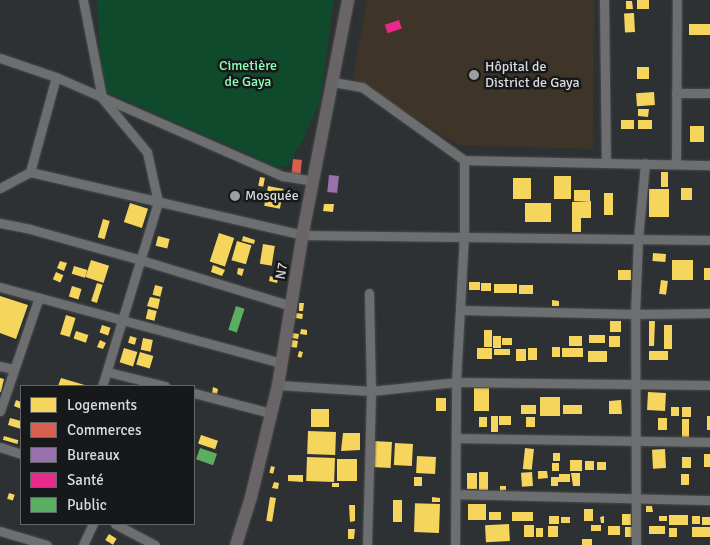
<!DOCTYPE html>
<meta charset="utf-8">
<style>
body{margin:0}
#map{position:relative;width:710px;height:545px;overflow:hidden;background:#2e3133;font-family:Signika,sans-serif}
div>[style]{position:absolute}
.medical>*{inset:0;background:#3e3528}
.green>*{inset:0;background:#0f4a2c}
.homes>*{inset:0;background:#f6d55c;transform-origin:0 0}
.shops>*{inset:0;background:#d6604d;transform-origin:0 0}
.offices>*{inset:0;background:#9970ab;transform-origin:0 0}
.health>*{inset:0;background:#e7298a;transform-origin:0 0}
.public>*{inset:0;background:#5aae61;transform-origin:0 0}
.roads{filter:drop-shadow(0 0 1px #4a4c4d) drop-shadow(0 0 1px #4a4c4d)}
.minor>*{height:9px;margin:-4.5px;padding:0 4.5px;transform-origin:4.5px;border-radius:4.5px;background:#6c6e6f}
.primary>*{height:12px;margin:-6px;padding:0 6px;transform-origin:6px;border-radius:6px;background:#696566}
.dots>*{width:14px;height:14px;translate:-50% -50%;box-sizing:border-box;border:2px solid #17181a;border-radius:50%}
span{translate:-50% -50%;white-space:nowrap;text-align:center;line-height:1.15;-webkit-text-stroke:5px #17181a;paint-order:stroke}
.park-label{font-size:14px;color:#8ffeb8}
.poi-label{font-size:14px;color:#d8dadc}
.left{translate:0 -50%;text-align:left}
.street-label{font-size:14px;color:#d8dadc}
.legend{position:absolute;left:20px;top:385px;width:175px;height:140px;box-sizing:border-box;background:#17181a;border:1px solid #646668;margin:0;padding:6px 9px;list-style:none;font-size:15px;color:#d8dadc}
.legend li{display:flex;align-items:center;gap:10px;height:25px}
.legend b{width:25px;border:1px solid #646668}
</style>
<div id="map">
<div class="medical">
<div style="clip-path:polygon(367px 0,594px 0,593px 149px,458px 145px,353px 78px)"></div>
</div>
<div class="green">
<div style="clip-path:polygon(97px 0,334px 0,320px 101px,303px 140px,287px 167px,282px 166px,280px 168px,102px 90px)"></div>
</div>
<div class="homes">
<div style="left:637px;top:0;width:12px;height:9px"></div>
<div style="clip-path:polygon(626px 1px,632px 1px,633px 9px,626px 9px)"></div>
<div style="left:634px;top:13px;width:19px;height:10px;rotate:87deg"></div>
<div style="left:710px;top:24px;width:11px;height:21px;rotate:90deg"></div>
<div style="left:637px;top:67px;width:12px;height:12px"></div>
<div style="left:654px;top:92px;width:13px;height:18px;rotate:86deg"></div>
<div style="clip-path:polygon(638px 109px,649px 109px,648px 117px,638px 116px)"></div>
<div style="left:621px;top:120px;width:13px;height:9px"></div>
<div style="left:638px;top:120px;width:14px;height:9px"></div>
<div style="left:690px;top:126px;width:14px;height:16px"></div>
<div style="left:661px;top:172px;width:7px;height:15px"></div>
<div style="left:554px;top:176px;width:17px;height:23px"></div>
<div style="left:260px;top:177px;width:5px;height:9px;rotate:11deg"></div>
<div style="left:513px;top:178px;width:18px;height:21px"></div>
<div style="left:268px;top:186px;width:16px;height:20px;rotate:11deg"></div>
<div style="left:681px;top:188px;width:11px;height:12px"></div>
<div style="left:649px;top:189px;width:20px;height:28px"></div>
<div style="left:574px;top:190px;width:16px;height:11px"></div>
<div style="left:604px;top:193px;width:9px;height:22px"></div>
<div style="clip-path:polygon(591px 201px,591px 218px,581px 218px,581px 232px,572px 232px,572px 202px)"></div>
<div style="left:130px;top:203px;width:19px;height:20px;rotate:18deg"></div>
<div style="left:525px;top:203px;width:26px;height:19px"></div>
<div style="clip-path:polygon(324px 204px,334px 204px,333px 212px,323px 211px)"></div>
<div style="left:103px;top:219px;width:7px;height:19px;rotate:16deg"></div>
<div style="left:219px;top:233px;width:16px;height:30px;rotate:18deg"></div>
<div style="left:158px;top:236px;width:12px;height:10px;rotate:14deg"></div>
<div style="clip-path:polygon(243px 236px,255px 240px,254px 244px,242px 241px)"></div>
<div style="left:237px;top:241px;width:15px;height:20px;rotate:16deg"></div>
<div style="left:263px;top:244px;width:12px;height:20px;rotate:9deg"></div>
<div style="left:653px;top:253px;width:13px;height:8px;rotate:4deg"></div>
<div style="left:91px;top:260px;width:19px;height:18px;rotate:18deg"></div>
<div style="left:672px;top:260px;width:21px;height:20px"></div>
<div style="clip-path:polygon(60px 261px,67px 263px,64px 271px,57px 268px)"></div>
<div style="clip-path:polygon(213px 265px,225px 270px,222px 276px,211px 272px)"></div>
<div style="left:74px;top:266px;width:14px;height:8px;rotate:17deg"></div>
<div style="clip-path:polygon(238px 268px,244px 269px,242px 276px,237px 274px)"></div>
<div style="left:704px;top:268px;width:6px;height:12px"></div>
<div style="left:618px;top:270px;width:13px;height:10px"></div>
<div style="left:56px;top:272px;width:8px;height:8px;rotate:23deg"></div>
<div style="clip-path:polygon(270px 276px,278px 279px,277px 283px,269px 281px)"></div>
<div style="left:661px;top:280px;width:7px;height:14px;rotate:8deg"></div>
<div style="left:469px;top:282px;width:11px;height:8px"></div>
<div style="left:97px;top:283px;width:6px;height:19px;rotate:18deg"></div>
<div style="left:481px;top:283px;width:10px;height:8px"></div>
<div style="left:494px;top:284px;width:23px;height:9px"></div>
<div style="left:155px;top:285px;width:8px;height:10px;rotate:14deg"></div>
<div style="left:519px;top:285px;width:14px;height:9px"></div>
<div style="left:72px;top:286px;width:10px;height:11px;rotate:17deg"></div>
<div style="clip-path:polygon(0 296px,28px 305px,16px 339px,0 333px)"></div>
<div style="clip-path:polygon(150px 297px,160px 299px,158px 309px,147px 306px)"></div>
<div style="clip-path:polygon(552px 300px,559px 301px,559px 306px,552px 306px)"></div>
<div style="clip-path:polygon(299px 303px,304px 303px,303px 311px,299px 311px)"></div>
<div style="left:148px;top:309px;width:9px;height:10px;rotate:13deg"></div>
<div style="left:296px;top:313px;width:7px;height:5px;rotate:8deg"></div>
<div style="left:66px;top:315px;width:10px;height:20px;rotate:17deg"></div>
<div style="left:610px;top:321px;width:11px;height:11px"></div>
<div style="clip-path:polygon(649px 321px,655px 321px,654px 346px,649px 346px)"></div>
<div style="left:102px;top:325px;width:9px;height:8px;rotate:18deg"></div>
<div style="left:664px;top:325px;width:8px;height:24px"></div>
<div style="clip-path:polygon(301px 329px,307px 330px,307px 335px,300px 334px)"></div>
<div style="left:492px;top:330px;width:17px;height:8px;rotate:90deg"></div>
<div style="left:76px;top:331px;width:13px;height:8px;rotate:18deg"></div>
<div style="clip-path:polygon(292px 333px,299px 334px,298px 339px,292px 338px)"></div>
<div style="left:589px;top:335px;width:16px;height:8px"></div>
<div style="left:130px;top:336px;width:7px;height:7px;rotate:16deg"></div>
<div style="left:493px;top:336px;width:8px;height:12px"></div>
<div style="left:569px;top:336px;width:13px;height:10px"></div>
<div style="left:620px;top:336px;width:11px;height:11px;rotate:90deg"></div>
<div style="left:143px;top:338px;width:10px;height:12px;rotate:11deg"></div>
<div style="left:502px;top:338px;width:10px;height:7px"></div>
<div style="clip-path:polygon(100px 340px,106px 343px,103px 349px,97px 347px)"></div>
<div style="left:292px;top:340px;width:6px;height:7px;rotate:9deg"></div>
<div style="left:552px;top:347px;width:8px;height:10px"></div>
<div style="left:124px;top:348px;width:14px;height:15px;rotate:17deg"></div>
<div style="left:492px;top:348px;width:11px;height:15px;rotate:90deg"></div>
<div style="left:528px;top:348px;width:9px;height:12px"></div>
<div style="left:583px;top:348px;width:9px;height:21px;rotate:90deg"></div>
<div style="left:494px;top:349px;width:16px;height:6px"></div>
<div style="left:516px;top:349px;width:10px;height:12px"></div>
<div style="left:299px;top:351px;width:4px;height:6px;rotate:14deg"></div>
<div style="left:607px;top:351px;width:11px;height:19px;rotate:90deg"></div>
<div style="left:649px;top:351px;width:19px;height:9px"></div>
<div style="left:140px;top:352px;width:14px;height:13px;rotate:17deg"></div>
<div style="clip-path:polygon(0 378px,4px 379px,1px 392px,0 392px)"></div>
<div style="clip-path:polygon(61px 378px,88px 386px,58px 386px)"></div>
<div style="clip-path:polygon(213px 387px,218px 389px,217px 394px,212px 393px)"></div>
<div style="left:474px;top:388px;width:15px;height:23px"></div>
<div style="left:648px;top:392px;width:18px;height:18px;rotate:3deg"></div>
<div style="left:540px;top:397px;width:20px;height:19px"></div>
<div style="left:436px;top:398px;width:10px;height:13px"></div>
<div style="clip-path:polygon(16px 400px,21px 402px,21px 409px,14px 406px)"></div>
<div style="clip-path:polygon(621px 400px,622px 414px,609px 414px,609px 401px)"></div>
<div style="left:521px;top:405px;width:15px;height:9px"></div>
<div style="left:563px;top:405px;width:19px;height:9px"></div>
<div style="left:671px;top:407px;width:8px;height:9px"></div>
<div style="left:682px;top:407px;width:9px;height:10px"></div>
<div style="left:311px;top:409px;width:18px;height:18px"></div>
<div style="left:491px;top:416px;width:7px;height:16px"></div>
<div style="left:499px;top:416px;width:12px;height:9px"></div>
<div style="left:707px;top:416px;width:3px;height:14px"></div>
<div style="left:479px;top:417px;width:8px;height:10px"></div>
<div style="left:526px;top:417px;width:9px;height:10px"></div>
<div style="clip-path:polygon(10px 418px,21px 421px,21px 429px,8px 425px)"></div>
<div style="left:667px;top:418px;width:12px;height:9px;rotate:90deg"></div>
<div style="left:682px;top:419px;width:7px;height:19px"></div>
<div style="left:308px;top:431px;width:28px;height:23px;rotate:2deg"></div>
<div style="clip-path:polygon(343px 433px,360px 433px,360px 450px,341px 451px)"></div>
<div style="left:201px;top:435px;width:18px;height:9px;rotate:19deg"></div>
<div style="left:4px;top:436px;width:15px;height:4px;rotate:16deg"></div>
<div style="left:373px;top:441px;width:19px;height:26px;rotate:3deg"></div>
<div style="left:395px;top:443px;width:18px;height:22px;rotate:3deg"></div>
<div style="left:525px;top:448px;width:9px;height:21px;rotate:6deg"></div>
<div style="left:665px;top:449px;width:19px;height:13px;rotate:87deg"></div>
<div style="left:553px;top:453px;width:7px;height:8px"></div>
<div style="left:704px;top:454px;width:6px;height:13px"></div>
<div style="left:417px;top:456px;width:19px;height:17px;rotate:3deg"></div>
<div style="left:307px;top:457px;width:28px;height:24px;rotate:2deg"></div>
<div style="left:682px;top:457px;width:9px;height:11px"></div>
<div style="left:337px;top:459px;width:20px;height:22px"></div>
<div style="left:570px;top:460px;width:12px;height:11px"></div>
<div style="left:594px;top:461px;width:9px;height:9px;rotate:90deg"></div>
<div style="left:597px;top:462px;width:9px;height:8px"></div>
<div style="left:552px;top:463px;width:7px;height:8px"></div>
<div style="left:271px;top:466px;width:4px;height:7px;rotate:14deg"></div>
<div style="clip-path:polygon(538px 471px,547px 471px,548px 478px,538px 479px)"></div>
<div style="left:479px;top:472px;width:9px;height:18px"></div>
<div style="left:532px;top:472px;width:14px;height:11px;rotate:86deg"></div>
<div style="left:467px;top:473px;width:10px;height:16px"></div>
<div style="clip-path:polygon(571px 473px,580px 473px,580px 486px,573px 486px)"></div>
<div style="clip-path:polygon(559px 474px,570px 474px,570px 482px,558px 482px,558px 486px,551px 486px,551px 477px,559px 477px)"></div>
<div style="left:681px;top:474px;width:8px;height:11px"></div>
<div style="clip-path:polygon(288px 475px,303px 475px,303px 482px,288px 481px)"></div>
<div style="left:414px;top:477px;width:8px;height:9px"></div>
<div style="clip-path:polygon(274px 482px,279px 483px,278px 489px,272px 488px)"></div>
<div style="left:332px;top:483px;width:7px;height:4px"></div>
<div style="clip-path:polygon(500px 486px,506px 486px,506px 490px,500px 491px)"></div>
<div style="left:9px;top:493px;width:6px;height:6px;rotate:18deg"></div>
<div style="left:270px;top:497px;width:6px;height:24px;rotate:9deg"></div>
<div style="clip-path:polygon(432px 497px,440px 498px,440px 502px,432px 502px)"></div>
<div style="left:393px;top:500px;width:9px;height:22px"></div>
<div style="left:440px;top:504px;width:29px;height:25px;rotate:92deg"></div>
<div style="left:486px;top:504px;width:16px;height:18px;rotate:90deg"></div>
<div style="clip-path:polygon(349px 505px,355px 505px,355px 521px,350px 522px)"></div>
<div style="clip-path:polygon(646px 506px,652px 506px,653px 512px,646px 512px)"></div>
<div style="left:584px;top:509px;width:9px;height:12px"></div>
<div style="left:489px;top:512px;width:12px;height:8px"></div>
<div style="left:512px;top:512px;width:21px;height:9px"></div>
<div style="left:622px;top:514px;width:9px;height:11px"></div>
<div style="left:669px;top:515px;width:19px;height:10px"></div>
<div style="left:549px;top:516px;width:10px;height:8px"></div>
<div style="clip-path:polygon(604px 516px,604px 523px,601px 523px,600px 517px)"></div>
<div style="left:659px;top:516px;width:8px;height:5px"></div>
<div style="left:692px;top:516px;width:8px;height:8px"></div>
<div style="left:561px;top:517px;width:9px;height:6px"></div>
<div style="left:702px;top:517px;width:8px;height:8px"></div>
<div style="left:509px;top:524px;width:17px;height:24px;rotate:87deg"></div>
<div style="left:524px;top:525px;width:10px;height:12px"></div>
<div style="left:591px;top:525px;width:10px;height:6px"></div>
<div style="left:548px;top:526px;width:10px;height:11px"></div>
<div style="left:608px;top:526px;width:12px;height:9px"></div>
<div style="left:649px;top:526px;width:16px;height:8px"></div>
<div style="left:625px;top:527px;width:7px;height:10px"></div>
<div style="left:692px;top:527px;width:18px;height:10px"></div>
<div style="left:536px;top:528px;width:7px;height:9px"></div>
<div style="left:669px;top:528px;width:8px;height:9px"></div>
<div style="clip-path:polygon(348px 529px,355px 529px,354px 539px,348px 539px)"></div>
<div style="left:109px;top:534px;width:9px;height:7px;rotate:32deg"></div>
<div style="left:582px;top:539px;width:10px;height:6px"></div>
</div>
<div class="shops">
<div style="left:293px;top:159px;width:9px;height:15px;rotate:6deg"></div>
</div>
<div class="offices">
<div style="left:329px;top:175px;width:10px;height:17px;rotate:6deg"></div>
</div>
<div class="health">
<div style="left:399px;top:20px;width:9px;height:15px;rotate:72deg"></div>
</div>
<div class="public">
<div style="left:236px;top:306px;width:9px;height:25px;rotate:18deg"></div>
<div style="left:200px;top:448px;width:18px;height:12px;rotate:19deg"></div>
</div>
<div class="roads">
<div class="minor">
<div style="left:83px;top:0;width:100px;rotate:79deg"></div>
<div style="left:102px;top:98px;width:70px;rotate:50.2deg"></div>
<div style="left:147px;top:152px;width:51px;rotate:77.6deg"></div>
<div style="left:158px;top:202px;width:192px;rotate:106.9deg"></div>
<div style="left:604px;top:0;width:163px;rotate:89.3deg"></div>
<div style="left:0;top:58px;width:59px;rotate:18.7deg"></div>
<div style="left:56px;top:77px;width:248px;rotate:23.6deg"></div>
<div style="left:283px;top:176px;width:30px;rotate:9deg"></div>
<div style="left:333px;top:82px;width:29px;rotate:10deg"></div>
<div style="left:362px;top:87px;width:125px;rotate:35.6deg"></div>
<div style="left:464px;top:160px;width:246px;rotate:1.2deg"></div>
<div style="left:676px;top:93px;width:34px"></div>
<div style="left:676px;top:164px;width:164px;rotate:-89.7deg"></div>
<div style="left:30px;top:172px;width:98px;rotate:-74.7deg"></div>
<div style="left:0;top:188px;width:34px;rotate:-28deg"></div>
<div style="left:30px;top:172px;width:280px;rotate:13deg"></div>
<div style="left:303px;top:235px;width:407px;rotate:0.7deg"></div>
<div style="left:0;top:223px;width:31px;rotate:11deg"></div>
<div style="left:30px;top:229px;width:115px;rotate:15.6deg"></div>
<div style="left:141px;top:260px;width:157px;rotate:17deg"></div>
<div style="left:0;top:287px;width:292px;rotate:15.1deg"></div>
<div style="left:460px;top:310px;width:175px;rotate:1.3deg"></div>
<div style="left:635px;top:314px;width:75px;rotate:-0.8deg"></div>
<div style="left:0;top:366px;width:13px;rotate:13deg"></div>
<div style="left:108px;top:372px;width:59px;rotate:13.8deg"></div>
<div style="left:278px;top:385px;width:93px;rotate:3.7deg"></div>
<div style="left:371px;top:391px;width:85px;rotate:-6deg"></div>
<div style="left:456px;top:382px;width:254px;rotate:0.7deg"></div>
<div style="left:194px;top:393px;width:80px;rotate:14.6deg"></div>
<div style="left:0;top:411px;width:120px;rotate:-71.1deg"></div>
<div style="left:456px;top:438px;width:254px;rotate:0.9deg"></div>
<div style="left:0;top:447px;width:22px;rotate:18deg"></div>
<div style="left:456px;top:494px;width:254px;rotate:1.4deg"></div>
<div style="left:115px;top:524px;width:45px;rotate:27.7deg"></div>
<div style="left:0;top:531px;width:49px;rotate:16.6deg"></div>
<div style="left:83px;top:545px;width:23px;rotate:-65deg"></div>
<div style="left:367px;top:545px;width:154px;rotate:-88.5deg"></div>
<div style="left:371px;top:391px;width:98px;rotate:-91.2deg"></div>
<div style="left:455px;top:545px;width:163px;rotate:-89.6deg"></div>
<div style="left:456px;top:382px;width:146px;rotate:-86.9deg"></div>
<div style="left:464px;top:236px;width:76px;rotate:-90deg"></div>
<div style="left:636px;top:545px;width:231px;rotate:-90.2deg"></div>
<div style="left:635px;top:314px;width:75px;rotate:-87.7deg"></div>
<div style="left:638px;top:239px;width:76px;rotate:-84.7deg"></div>
</div>
<div class="primary">
<div style="left:236px;top:545px;width:50px;rotate:-72.6deg"></div>
<div style="left:251px;top:497px;width:115px;rotate:-76.4deg"></div>
<div style="left:278px;top:385px;width:160px;rotate:-80.7deg"></div>
<div style="left:304px;top:227px;width:231px;rotate:-79deg"></div>
</div>
</div>
<div class="dots">
<div style="left:474px;top:75px;background:#9c9fa1"></div>
<div style="left:235px;top:196px;background:#9c9fa1"></div>
</div>
<div class="park-label">
<span style="left:248px;top:74px">Cimetière<br>de Gaya</span>
</div>
<div class="poi-label">
<span class="left" style="left:485px;top:75px">Hôpital de<br>District de Gaya</span>
<span class="left" style="left:245px;top:196px">Mosquée</span>
</div>
<div class="street-label">
<span style="left:282px;top:271px;rotate:-81deg">N7</span>
</div>
<ul class="legend">
<li><b style="height:14px;background:#f6d55c"></b>Logements</li>
<li><b style="height:14px;background:#d6604d"></b>Commerces</li>
<li><b style="height:14px;background:#9970ab"></b>Bureaux</li>
<li><b style="height:14px;background:#e7298a"></b>Santé</li>
<li><b style="height:14px;background:#5aae61"></b>Public</li>
</ul>
</div>
